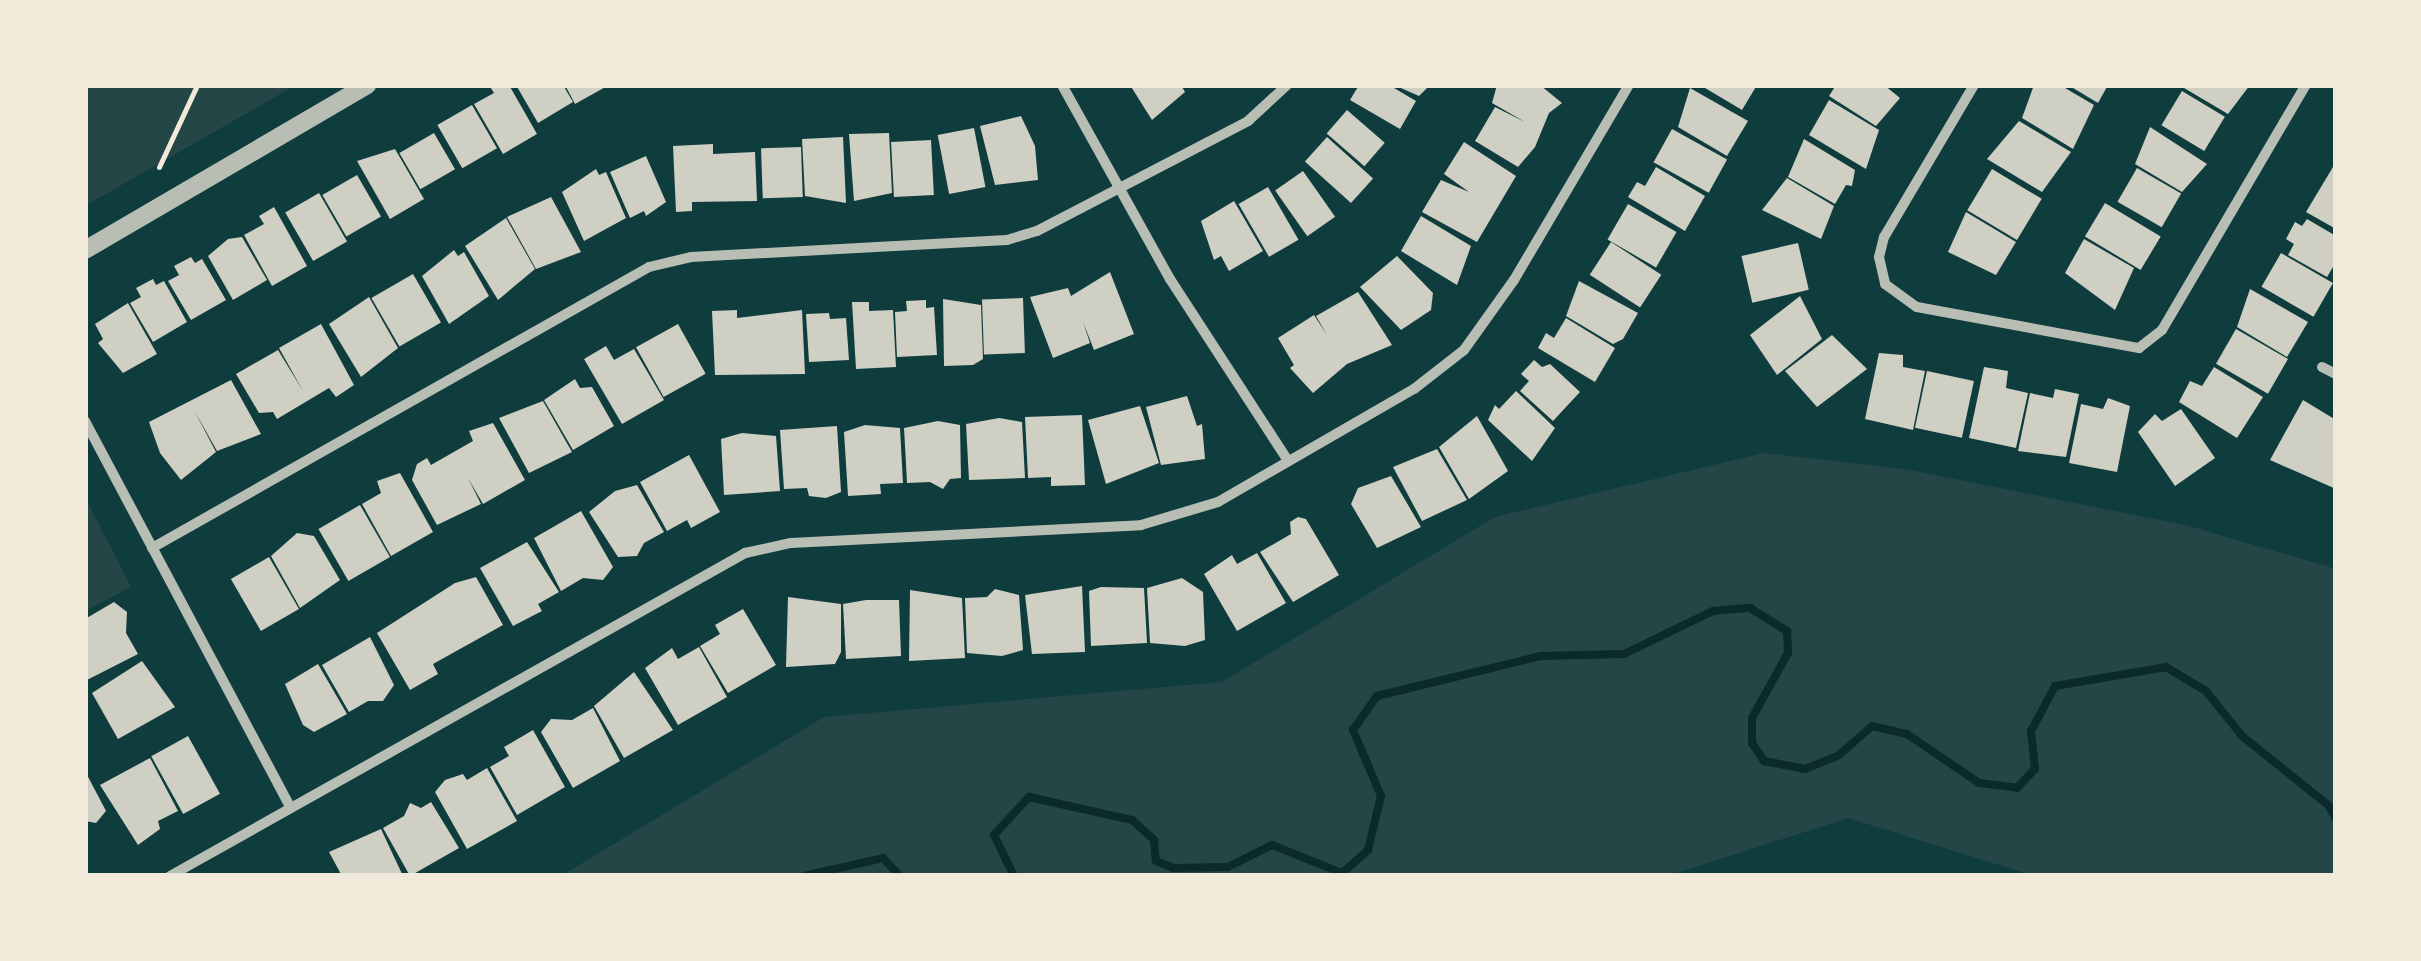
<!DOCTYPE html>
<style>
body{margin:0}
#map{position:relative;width:2421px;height:961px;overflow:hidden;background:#0f3d3e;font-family:"Titillium Web",sans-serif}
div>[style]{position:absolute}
.green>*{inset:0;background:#244646}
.stream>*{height:8px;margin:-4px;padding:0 4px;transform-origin:4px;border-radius:4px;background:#0a2a2b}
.building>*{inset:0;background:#cfcfc3;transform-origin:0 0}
.path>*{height:5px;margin:-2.5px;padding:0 2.5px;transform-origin:2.5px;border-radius:2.5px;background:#f1e9da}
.minor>*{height:10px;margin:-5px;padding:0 5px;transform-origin:5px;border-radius:5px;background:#b8beb3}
.tertiary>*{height:18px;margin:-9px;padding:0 9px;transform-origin:9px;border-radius:9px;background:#b8beb3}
span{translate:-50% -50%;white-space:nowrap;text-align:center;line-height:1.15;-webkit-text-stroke:8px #f1e9da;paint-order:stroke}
.frame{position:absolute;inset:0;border:88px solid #f1e9da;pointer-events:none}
</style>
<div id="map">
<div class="green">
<div style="clip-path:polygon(85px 85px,296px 85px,85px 206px)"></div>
<div style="clip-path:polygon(1764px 453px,1904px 469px,2189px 526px,2336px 569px,2336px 876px,2035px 876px,1848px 818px,1667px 876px,561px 876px,824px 717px,1222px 682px,1495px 517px)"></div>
<div style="clip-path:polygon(85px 497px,131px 587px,85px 611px)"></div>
</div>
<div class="stream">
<div style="left:804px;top:876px;width:81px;rotate:-12.8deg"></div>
<div style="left:883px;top:858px;width:25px;rotate:47deg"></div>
<div style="left:1014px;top:876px;width:46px;rotate:-116deg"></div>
<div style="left:994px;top:835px;width:52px;rotate:-47.4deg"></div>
<div style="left:1029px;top:797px;width:106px;rotate:12.6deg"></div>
<div style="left:1132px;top:820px;width:30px;rotate:42deg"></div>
<div style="left:1154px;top:840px;width:21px;rotate:85deg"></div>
<div style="left:1156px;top:861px;width:18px;rotate:22deg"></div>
<div style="left:1173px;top:868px;width:55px;rotate:-1deg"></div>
<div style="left:1228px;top:867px;width:49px;rotate:-26.6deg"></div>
<div style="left:1272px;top:845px;width:75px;rotate:21.8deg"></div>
<div style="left:1342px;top:873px;width:35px;rotate:-41deg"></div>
<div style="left:1368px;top:850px;width:56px;rotate:-76.5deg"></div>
<div style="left:1381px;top:796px;width:72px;rotate:-113deg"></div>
<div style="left:1353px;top:730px;width:42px;rotate:-54.8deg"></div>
<div style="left:1377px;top:696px;width:169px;rotate:-13.7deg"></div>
<div style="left:1541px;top:656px;width:83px;rotate:-1.4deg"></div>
<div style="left:1624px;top:654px;width:99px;rotate:-25.8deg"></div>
<div style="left:1713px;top:611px;width:37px;rotate:-5deg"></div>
<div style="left:1750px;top:608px;width:44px;rotate:31.9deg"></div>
<div style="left:1787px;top:631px;width:22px;rotate:87deg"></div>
<div style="left:1788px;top:653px;width:74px;rotate:119deg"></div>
<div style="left:1752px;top:718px;width:25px;rotate:90deg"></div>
<div style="left:1752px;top:743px;width:22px;rotate:56deg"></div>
<div style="left:1764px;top:761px;width:42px;rotate:11deg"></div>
<div style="left:1805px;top:769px;width:37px;rotate:-22deg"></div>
<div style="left:1839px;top:755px;width:44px;rotate:-41.3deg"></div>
<div style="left:1872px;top:726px;width:36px;rotate:13deg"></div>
<div style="left:1907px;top:734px;width:87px;rotate:34.2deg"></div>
<div style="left:1979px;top:783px;width:38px;rotate:7deg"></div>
<div style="left:2017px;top:788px;width:26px;rotate:-47deg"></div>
<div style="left:2035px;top:769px;width:38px;rotate:-96deg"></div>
<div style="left:2031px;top:731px;width:51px;rotate:-61.9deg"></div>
<div style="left:2055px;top:686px;width:113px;rotate:-9.7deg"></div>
<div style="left:2166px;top:667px;width:47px;rotate:31deg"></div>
<div style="left:2206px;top:691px;width:58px;rotate:51.3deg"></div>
<div style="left:2242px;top:736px;width:110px;rotate:38.7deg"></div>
<div style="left:2328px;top:805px;width:16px;rotate:60deg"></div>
</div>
<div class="building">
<div style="clip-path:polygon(489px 85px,509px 85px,537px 134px,503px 154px,474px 104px,494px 93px)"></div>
<div style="clip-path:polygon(516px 85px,563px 85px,573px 102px,538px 123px)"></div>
<div style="clip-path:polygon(565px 85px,609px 85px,575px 104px)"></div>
<div style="clip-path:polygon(1130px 85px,1181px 85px,1185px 92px,1152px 120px)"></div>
<div style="clip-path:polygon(1359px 85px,1389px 85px,1416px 101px,1400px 129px,1350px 100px)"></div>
<div style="clip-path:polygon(1394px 85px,1430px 85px,1419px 96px)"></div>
<div style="clip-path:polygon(1497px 85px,1540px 85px,1562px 103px,1549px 113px,1535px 147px,1518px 167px,1475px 141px,1495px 107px,1525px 122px,1492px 103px)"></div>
<div style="clip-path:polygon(1700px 85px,1757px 85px,1742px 110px)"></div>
<div style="clip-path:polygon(1836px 85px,1884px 85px,1900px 98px,1876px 126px,1829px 96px)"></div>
<div style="clip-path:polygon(2034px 85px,2060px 85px,2094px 105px,2073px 149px,2022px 118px)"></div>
<div style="clip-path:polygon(2068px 85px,2108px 85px,2098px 103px)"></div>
<div style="clip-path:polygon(2179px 85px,2250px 85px,2228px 114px)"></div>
<div style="clip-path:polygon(1690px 88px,1748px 121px,1727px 156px,1678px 127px)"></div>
<div style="left:2182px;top:91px;width:50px;height:40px;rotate:31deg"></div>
<div style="clip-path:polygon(1829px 100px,1879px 130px,1866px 169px,1809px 135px)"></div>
<div style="left:472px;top:105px;width:50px;height:40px;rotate:60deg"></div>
<div style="left:1347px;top:110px;width:50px;height:31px;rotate:41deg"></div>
<div style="clip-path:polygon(1021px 116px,1035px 146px,1038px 180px,995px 185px,980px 126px)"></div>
<div style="clip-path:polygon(2019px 121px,2071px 152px,2042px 192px,1987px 159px)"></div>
<div style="clip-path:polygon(2150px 127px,2207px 164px,2182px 192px,2135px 164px)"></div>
<div style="left:974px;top:128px;width:60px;height:37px;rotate:79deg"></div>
<div style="left:1672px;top:129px;width:63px;height:38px;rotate:29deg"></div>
<div style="left:434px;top:133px;width:42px;height:40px;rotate:60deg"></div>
<div style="clip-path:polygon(889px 133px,892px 193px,854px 201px,849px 134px)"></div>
<div style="clip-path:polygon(843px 137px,846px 203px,805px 196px,802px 139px)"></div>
<div style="left:1327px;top:137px;width:62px;height:33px;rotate:42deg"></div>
<div style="clip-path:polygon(1804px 139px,1855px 170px,1852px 186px,1846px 185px,1835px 204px,1788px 177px)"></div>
<div style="left:931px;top:140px;width:55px;height:40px;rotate:87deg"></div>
<div style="clip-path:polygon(1464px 142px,1516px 176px,1477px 242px,1422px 212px,1441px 180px,1469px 192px,1444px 174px)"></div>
<div style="clip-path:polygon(713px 144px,713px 154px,755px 152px,757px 201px,692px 202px,692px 211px,676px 212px,673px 146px)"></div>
<div style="left:801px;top:147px;width:50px;height:40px;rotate:88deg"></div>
<div style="clip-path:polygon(395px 149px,424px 199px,390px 219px,357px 161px)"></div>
<div style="clip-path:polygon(646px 156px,666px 202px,646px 216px,644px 211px,630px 218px,610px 172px)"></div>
<div style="clip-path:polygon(2336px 162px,2336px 229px,2306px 212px)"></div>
<div style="clip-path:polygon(1656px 167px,1705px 196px,1685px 231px,1628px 197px,1637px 182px,1645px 186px)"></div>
<div style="left:2137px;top:168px;width:51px;height:39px;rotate:30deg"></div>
<div style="clip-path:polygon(596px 169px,599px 175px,606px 172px,626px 218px,584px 241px,562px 192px)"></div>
<div style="left:1992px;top:169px;width:58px;height:48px;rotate:31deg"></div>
<div style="left:1303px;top:171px;width:56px;height:34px;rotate:55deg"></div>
<div style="left:357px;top:175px;width:48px;height:40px;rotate:60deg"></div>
<div style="clip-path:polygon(1787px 178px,1834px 206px,1821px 239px,1762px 210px)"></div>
<div style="left:1268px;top:187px;width:61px;height:34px;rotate:60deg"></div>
<div style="left:319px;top:193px;width:56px;height:39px;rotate:60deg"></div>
<div style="clip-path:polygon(551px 197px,581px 252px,536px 269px,507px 217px)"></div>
<div style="clip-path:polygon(1234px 201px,1263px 251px,1229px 271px,1221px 256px,1214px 260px,1201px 221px)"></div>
<div style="left:2105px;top:203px;width:65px;height:39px;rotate:31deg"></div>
<div style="left:1628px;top:204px;width:56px;height:41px;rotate:30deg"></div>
<div style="clip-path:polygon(274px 207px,307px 266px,272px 286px,244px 235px,264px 224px,259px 216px)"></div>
<div style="clip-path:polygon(1966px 212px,2016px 242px,1996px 275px,1948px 252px)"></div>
<div style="clip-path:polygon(1421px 216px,1471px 246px,1457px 285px,1401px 251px)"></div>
<div style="clip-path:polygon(506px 218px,535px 269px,498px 300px,465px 246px)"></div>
<div style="clip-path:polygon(2307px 219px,2336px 236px,2336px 262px,2327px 277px,2288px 255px,2294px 244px,2286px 239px,2295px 222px,2302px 226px)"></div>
<div style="clip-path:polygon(242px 237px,267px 280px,233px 300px,208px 256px,228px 239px)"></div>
<div style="clip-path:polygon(2084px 239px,2134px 268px,2115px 310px,2065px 273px)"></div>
<div style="left:1611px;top:242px;width:60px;height:39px;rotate:33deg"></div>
<div style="left:1798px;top:243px;width:48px;height:58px;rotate:77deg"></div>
<div style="clip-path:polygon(454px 250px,458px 256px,464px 252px,489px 296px,449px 324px,422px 276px)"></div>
<div style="left:2281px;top:253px;width:60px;height:39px;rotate:30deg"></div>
<div style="clip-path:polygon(1397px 256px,1433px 293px,1431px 310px,1401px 330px,1360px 287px)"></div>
<div style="clip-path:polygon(191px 257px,195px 263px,202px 259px,226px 300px,191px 320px,168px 281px,179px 275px,174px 266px)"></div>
<div style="clip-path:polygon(1110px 272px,1134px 334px,1094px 350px,1083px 322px,1090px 343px,1053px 358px,1030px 297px,1068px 288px,1071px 296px)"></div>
<div style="left:413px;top:274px;width:56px;height:48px;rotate:60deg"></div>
<div style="clip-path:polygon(153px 279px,156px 285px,164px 281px,187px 322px,153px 342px,130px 303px,141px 297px,136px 288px)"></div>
<div style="clip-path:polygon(1579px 281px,1638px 313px,1623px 339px,1613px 344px,1566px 316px)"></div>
<div style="clip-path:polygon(2250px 289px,2308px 322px,2287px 357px,2237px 327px)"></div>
<div style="clip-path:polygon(1358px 292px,1392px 345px,1347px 364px,1313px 393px,1290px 368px,1294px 365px,1278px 338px,1314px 315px,1327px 335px,1316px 316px)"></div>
<div style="clip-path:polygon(1800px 296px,1822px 339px,1777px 375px,1750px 335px)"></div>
<div style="clip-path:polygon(369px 297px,398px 348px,361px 377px,329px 324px)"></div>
<div style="left:1023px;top:298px;width:55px;height:41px;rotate:88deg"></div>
<div style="clip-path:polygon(943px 299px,981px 305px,983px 359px,973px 365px,944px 366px)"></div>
<div style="clip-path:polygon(926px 300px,926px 308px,934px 307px,937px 355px,897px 357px,895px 312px,907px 311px,906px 301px)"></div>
<div style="clip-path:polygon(852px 302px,869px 302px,869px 311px,893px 310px,896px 367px,856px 369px)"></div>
<div style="clip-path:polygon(128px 303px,157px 354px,123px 373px,98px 343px,103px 339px,95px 324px)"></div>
<div style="clip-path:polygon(737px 310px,737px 318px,802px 310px,805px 374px,715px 375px,712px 311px)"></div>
<div style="clip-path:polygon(829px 313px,830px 319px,846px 318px,849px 360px,809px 362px,806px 314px)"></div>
<div style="clip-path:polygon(1566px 318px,1615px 348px,1595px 382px,1538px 348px,1546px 333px,1554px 338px)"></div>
<div style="clip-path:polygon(321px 324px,354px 385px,336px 397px,329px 388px,277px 419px,273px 412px,259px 413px,236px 374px,278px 350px,303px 391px,279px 348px)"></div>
<div style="left:678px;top:324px;width:57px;height:48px;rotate:61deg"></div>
<div style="left:2236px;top:329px;width:60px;height:40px;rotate:30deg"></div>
<div style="clip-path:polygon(1832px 335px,1867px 369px,1817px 407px,1785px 371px)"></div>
<div style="clip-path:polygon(606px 346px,614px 360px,634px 349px,664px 400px,622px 424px,584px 359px)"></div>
<div style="clip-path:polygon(1879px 353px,1903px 355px,1903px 367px,1925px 371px,1913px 430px,1865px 419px)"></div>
<div style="clip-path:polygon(1534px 360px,1542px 367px,1550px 364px,1580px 392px,1553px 421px,1520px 391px,1529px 381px,1521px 374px)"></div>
<div style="clip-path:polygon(1984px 367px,2008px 371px,2006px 388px,2028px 393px,2016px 448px,1969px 438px)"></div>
<div style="clip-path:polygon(2214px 367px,2263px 397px,2237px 438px,2179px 402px,2190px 381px,2202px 386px)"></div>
<div style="left:1927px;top:371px;width:48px;height:58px;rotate:12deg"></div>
<div style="clip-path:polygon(575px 379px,580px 388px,592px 387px,614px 426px,573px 450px,544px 400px)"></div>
<div style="clip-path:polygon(231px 380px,261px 434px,217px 451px,194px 410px,216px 452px,181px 480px,160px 453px,149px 422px)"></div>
<div style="clip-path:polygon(2055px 389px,2079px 394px,2066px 457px,2018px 451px,2030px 393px,2053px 398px)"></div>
<div style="clip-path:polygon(1516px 391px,1555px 428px,1532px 461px,1488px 420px,1495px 405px,1499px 409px)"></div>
<div style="clip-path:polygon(1187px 396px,1197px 426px,1202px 424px,1205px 459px,1161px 465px,1146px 407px)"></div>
<div style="clip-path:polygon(2108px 398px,2130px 406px,2117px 472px,2069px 463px,2081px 404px,2103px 409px)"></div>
<div style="clip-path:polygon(2303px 400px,2336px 420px,2336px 489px,2270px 460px)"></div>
<div style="clip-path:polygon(543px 401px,572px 452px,529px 473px,499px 418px)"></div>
<div style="clip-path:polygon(1140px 406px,1159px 463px,1106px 484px,1088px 420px)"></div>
<div style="clip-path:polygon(2181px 409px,2215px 458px,2175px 486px,2138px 432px,2155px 414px,2162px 421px)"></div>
<div style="clip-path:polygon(1082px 415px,1085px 485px,1051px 486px,1051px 477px,1028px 478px,1025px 417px)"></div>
<div style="clip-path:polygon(1477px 416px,1508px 471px,1469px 499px,1439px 447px)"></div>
<div style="clip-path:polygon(999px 418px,1022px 422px,1025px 478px,969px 480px,966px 424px)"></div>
<div style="clip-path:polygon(938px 421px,960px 425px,961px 478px,950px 479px,943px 489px,930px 482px,907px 483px,904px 428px)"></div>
<div style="clip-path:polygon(493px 423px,525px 480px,483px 504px,468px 478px,481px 504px,437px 525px,412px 480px,417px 464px,427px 458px,431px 465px,473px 441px,469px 431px)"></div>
<div style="clip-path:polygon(865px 425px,900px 428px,903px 483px,880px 484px,881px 494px,848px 496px,844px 432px)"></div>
<div style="clip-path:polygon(837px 426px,841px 492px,826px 498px,809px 496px,807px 488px,784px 489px,780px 430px)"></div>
<div style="clip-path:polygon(742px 433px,776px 436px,780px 491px,724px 495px,721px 439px)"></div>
<div style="clip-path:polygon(1437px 449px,1467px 500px,1422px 521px,1393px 467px)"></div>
<div style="clip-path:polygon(689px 455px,720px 512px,691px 528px,687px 520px,667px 531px,640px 482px)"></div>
<div style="clip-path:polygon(400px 473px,433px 532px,391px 556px,362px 504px,381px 493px,377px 481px)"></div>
<div style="clip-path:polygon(1391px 476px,1421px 527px,1377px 548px,1351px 504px,1358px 488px)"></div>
<div style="clip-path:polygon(637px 485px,664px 532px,644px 543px,637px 556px,618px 557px,589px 512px,615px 491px)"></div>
<div style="left:360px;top:505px;width:60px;height:48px;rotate:60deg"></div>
<div style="clip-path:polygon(581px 511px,613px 567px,603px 580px,583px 578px,561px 591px,534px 538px)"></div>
<div style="clip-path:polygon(1298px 517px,1306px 519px,1339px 575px,1293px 602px,1260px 552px,1291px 534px,1290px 522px)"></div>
<div style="clip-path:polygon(297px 533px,314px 536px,340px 580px,300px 608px,271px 556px)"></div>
<div style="clip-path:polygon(527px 542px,559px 592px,538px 604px,542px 611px,513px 626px,480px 568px)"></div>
<div style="clip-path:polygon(1257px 553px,1286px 603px,1237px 631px,1204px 574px,1232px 555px,1237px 564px)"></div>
<div style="left:269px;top:557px;width:60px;height:44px;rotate:60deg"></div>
<div style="clip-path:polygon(476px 577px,503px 625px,433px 664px,438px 674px,410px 690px,377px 633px,455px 583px)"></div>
<div style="clip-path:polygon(1182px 578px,1203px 592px,1205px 640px,1185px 646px,1150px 643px,1147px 588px)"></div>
<div style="clip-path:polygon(1082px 586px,1085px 652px,1032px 654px,1025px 595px)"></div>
<div style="clip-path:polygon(1101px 587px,1144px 588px,1147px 643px,1091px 646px,1089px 591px)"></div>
<div style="clip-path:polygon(995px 589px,1019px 595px,1023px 650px,1002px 656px,967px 653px,965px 598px,987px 597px)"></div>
<div style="clip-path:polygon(910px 590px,962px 598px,965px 658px,909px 661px)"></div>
<div style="clip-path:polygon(788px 597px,841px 604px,841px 652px,835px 664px,786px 667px)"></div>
<div style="clip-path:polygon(866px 600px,899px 600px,901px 656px,846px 659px,843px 604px)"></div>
<div style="clip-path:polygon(114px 602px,127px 612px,126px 633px,138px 654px,85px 681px,85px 619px)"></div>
<div style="clip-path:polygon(743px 609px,776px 665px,728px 693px,700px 646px,720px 634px,715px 625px)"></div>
<div style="clip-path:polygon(370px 637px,394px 685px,383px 701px,368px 701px,349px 712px,322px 665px)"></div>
<div style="clip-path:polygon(699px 647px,727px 697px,678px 725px,645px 668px,672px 648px,678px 659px)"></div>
<div style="clip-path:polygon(142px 661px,175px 707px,118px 739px,92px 693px)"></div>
<div style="clip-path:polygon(318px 664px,347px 714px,314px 732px,303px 725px,285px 684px)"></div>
<div style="clip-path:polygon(634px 672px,673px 730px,624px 758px,594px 706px)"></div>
<div style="clip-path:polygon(593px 708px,620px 761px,573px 788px,541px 732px,551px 719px,572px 720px)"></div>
<div style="clip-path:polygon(533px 730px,565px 787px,517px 815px,490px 767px,509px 756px,504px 747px)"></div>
<div style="left:188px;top:736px;width:66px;height:42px;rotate:61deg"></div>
<div style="clip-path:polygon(150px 758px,178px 811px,158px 821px,160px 829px,138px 845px,100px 785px)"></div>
<div style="clip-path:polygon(487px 768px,517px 821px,467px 849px,435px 792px,445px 780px,463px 774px,467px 780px)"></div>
<div style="clip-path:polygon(85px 771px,106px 811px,96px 823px,85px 821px)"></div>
<div style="clip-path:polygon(431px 802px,459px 848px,410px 876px,383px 828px,404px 816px,410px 803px,421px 808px)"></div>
<div style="clip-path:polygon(381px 829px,403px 876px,342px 876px,329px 852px)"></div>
</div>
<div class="path">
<div style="left:159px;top:167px;width:90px;rotate:-65.1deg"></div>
</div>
<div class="minor">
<div style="left:1062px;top:85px;width:222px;rotate:60.9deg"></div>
<div style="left:1170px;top:279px;width:217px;rotate:57deg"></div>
<div style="left:1974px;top:85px;width:177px;rotate:120.6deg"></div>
<div style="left:1884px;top:237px;width:21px;rotate:104deg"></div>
<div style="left:1879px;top:257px;width:28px;rotate:77deg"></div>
<div style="left:1885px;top:284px;width:39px;rotate:36deg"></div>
<div style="left:1917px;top:307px;width:226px;rotate:10.5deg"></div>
<div style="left:2139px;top:348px;width:29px;rotate:-38deg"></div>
<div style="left:2162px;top:330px;width:284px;rotate:-59.6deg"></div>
<div style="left:2322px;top:367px;width:16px;rotate:27deg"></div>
<div style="left:85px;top:421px;width:437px;rotate:62deg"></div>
<div style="left:152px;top:548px;width:571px;rotate:-29.48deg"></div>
<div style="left:649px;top:267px;width:43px;rotate:-13.4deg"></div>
<div style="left:691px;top:257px;width:316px;rotate:-3.1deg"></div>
<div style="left:1007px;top:240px;width:31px;rotate:-17deg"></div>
<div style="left:1037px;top:231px;width:238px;rotate:-27.5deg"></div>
<div style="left:1248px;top:121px;width:53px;rotate:-42.7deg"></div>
<div style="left:170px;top:876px;width:660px;rotate:-29.32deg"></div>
<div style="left:745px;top:553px;width:47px;rotate:-12.3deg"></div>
<div style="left:791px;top:543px;width:350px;rotate:-2.9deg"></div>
<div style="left:1141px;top:525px;width:80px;rotate:-16.6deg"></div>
<div style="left:1218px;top:502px;width:226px;rotate:-30deg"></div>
<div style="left:1414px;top:389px;width:63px;rotate:-38deg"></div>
<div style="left:1464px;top:350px;width:86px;rotate:-54.5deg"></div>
<div style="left:1514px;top:280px;width:226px;rotate:-59.5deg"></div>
</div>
<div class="tertiary">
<div style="left:85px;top:250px;width:327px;rotate:-30.3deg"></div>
</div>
<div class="frame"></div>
</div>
